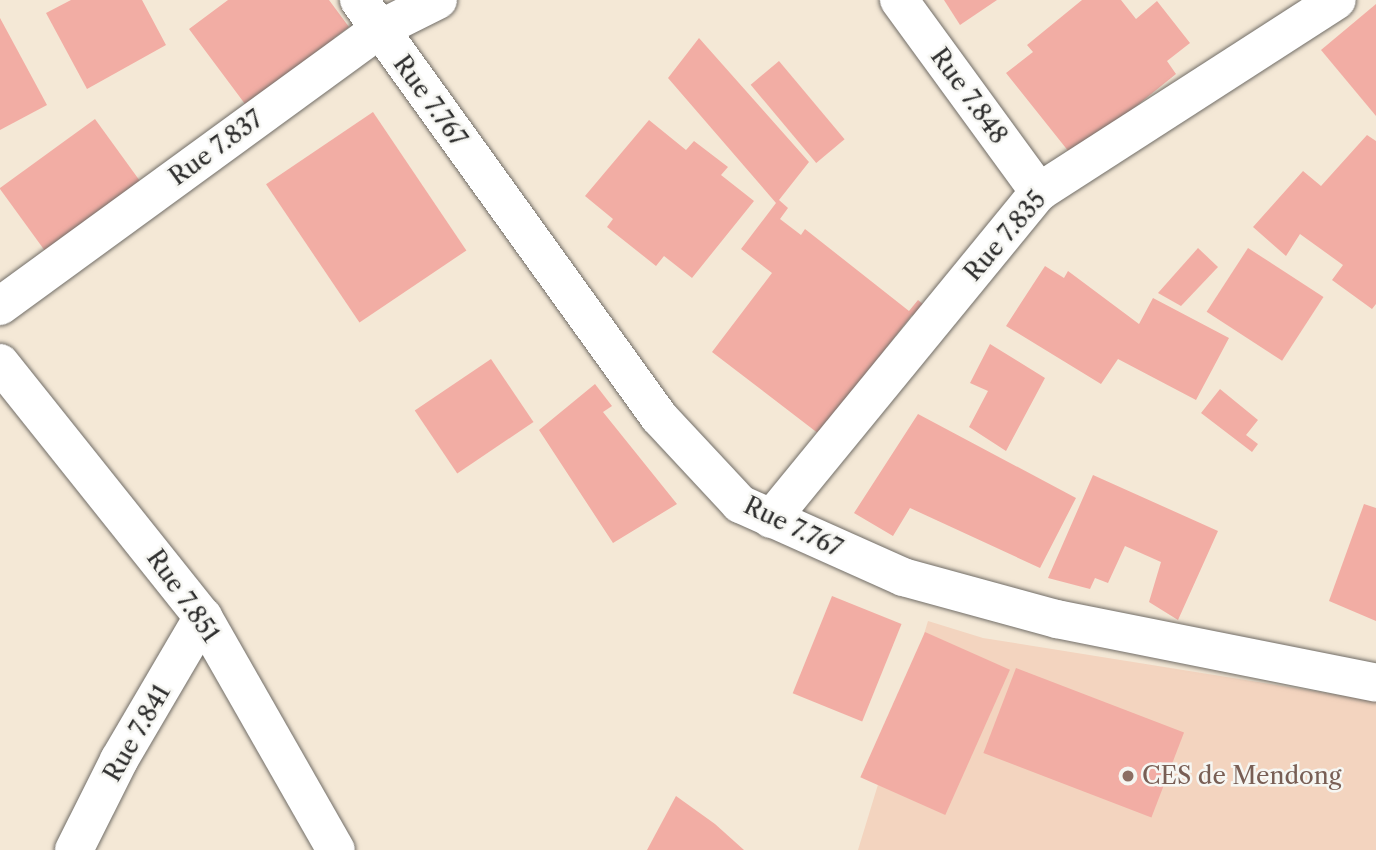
<!DOCTYPE html>
<style>
body{margin:0}
#map{position:relative;width:1376px;height:850px;overflow:hidden;background:#f4e8d6;font-family:"Libre Caslon Text",serif}
div>[style]{position:absolute}
.built>*{inset:0;background:#f3d4bf}
.building>*{inset:0;background:#f2ada4;transform-origin:0 0}
.roads{filter:drop-shadow(0 0 2px #716d67) drop-shadow(0 0 2px #716d67)}
.minor>*{height:38px;margin:-19px;padding:0 19px;transform-origin:19px;border-radius:19px;background:#fff}
.dots>*{width:19px;height:19px;translate:-50% -50%;box-sizing:border-box;border:4px solid #f6f6f2;border-radius:50%}
span{translate:-50% -50%;white-space:nowrap;text-align:center;line-height:1.15;-webkit-text-stroke:5px #f6f6f2;paint-order:stroke}
.street-label{font-size:24px;color:#2b2b2b}
.education-label{font-size:24px;color:#785e54}
.left{translate:0 -50%;text-align:left}
</style>
<div id="map">
<div class="built">
<div style="clip-path:polygon(928px 621px,983px 638px,1376px 701px,1376px 850px,858px 850px)"></div>
</div>
<div class="building">
<div style="clip-path:polygon(71px 0,142px 0,166px 45px,87px 89px,46px 13px)"></div>
<div style="clip-path:polygon(228px 0,329px 0,349px 27px,334px 38px,337px 42px,248px 108px,189px 29px)"></div>
<div style="clip-path:polygon(944px 0,997px 0,960px 25px)"></div>
<div style="clip-path:polygon(1082px 0,1121px 0,1136px 19px,1157px 1px,1190px 43px,1167px 61px,1176px 74px,1073px 157px,1006px 73px,1033px 52px,1027px 45px)"></div>
<div style="clip-path:polygon(1376px 4px,1376px 116px,1321px 50px)"></div>
<div style="clip-path:polygon(0 18px,47px 105px,0 130px)"></div>
<div style="clip-path:polygon(699px 38px,809px 162px,779px 200px,788px 208px,780px 219px,801px 235px,805px 229px,909px 311px,918px 300px,930px 310px,921px 321px,912px 315px,819px 434px,712px 352px,772px 273px,741px 249px,776px 203px,668px 78px)"></div>
<div style="left:779px;top:61px;width:102px;height:37px;rotate:50deg"></div>
<div style="left:373px;top:112px;width:167px;height:129px;rotate:56deg"></div>
<div style="left:95px;top:119px;width:87px;height:118px;rotate:54deg"></div>
<div style="clip-path:polygon(649px 120px,686px 150px,694px 141px,728px 167px,721px 175px,754px 201px,692px 278px,664px 256px,656px 266px,607px 227px,613px 219px,585px 196px)"></div>
<div style="clip-path:polygon(1367px 135px,1376px 141px,1376px 304px,1372px 309px,1332px 280px,1343px 265px,1300px 234px,1286px 256px,1253px 227px,1303px 171px,1321px 186px)"></div>
<div style="clip-path:polygon(1198px 248px,1218px 267px,1181px 306px,1158px 293px)"></div>
<div style="left:1248px;top:248px;width:90px;height:76px;rotate:33deg"></div>
<div style="clip-path:polygon(1045px 266px,1064px 278px,1068px 271px,1139px 324px,1153px 298px,1229px 338px,1196px 400px,1118px 359px,1101px 384px,1006px 326px)"></div>
<div style="clip-path:polygon(990px 344px,1045px 378px,1006px 451px,969px 427px,988px 391px,970px 383px)"></div>
<div style="left:491px;top:359px;width:76px;height:92px;rotate:56deg"></div>
<div style="clip-path:polygon(595px 384px,612px 406px,603px 412px,677px 504px,613px 543px,539px 430px)"></div>
<div style="clip-path:polygon(1220px 389px,1258px 420px,1246px 435px,1258px 444px,1252px 452px,1201px 413px)"></div>
<div style="clip-path:polygon(918px 414px,1076px 498px,1040px 568px,910px 508px,893px 536px,854px 513px)"></div>
<div style="clip-path:polygon(1093px 475px,1218px 531px,1178px 620px,1149px 602px,1161px 562px,1125px 546px,1108px 583px,1095px 578px,1090px 589px,1048px 578px)"></div>
<div style="clip-path:polygon(1364px 504px,1376px 508px,1376px 621px,1329px 601px)"></div>
<div style="left:832px;top:596px;width:75px;height:105px;rotate:22deg"></div>
<div style="left:925px;top:632px;width:93px;height:159px;rotate:24deg"></div>
<div style="left:1016px;top:668px;width:180px;height:91px;rotate:21deg"></div>
<div style="clip-path:polygon(676px 796px,715px 824px,744px 850px,647px 850px)"></div>
</div>
<div class="roads">
<div class="minor">
<div style="left:359px;top:0;width:514px;rotate:54.27deg"></div>
<div style="left:659px;top:417px;width:119px;rotate:47deg"></div>
<div style="left:740px;top:504px;width:179px;rotate:24.1deg"></div>
<div style="left:903px;top:577px;width:160px;rotate:15.3deg"></div>
<div style="left:1057px;top:619px;width:325px;rotate:11.3deg"></div>
<div style="left:899px;top:0;width:238px;rotate:53.9deg"></div>
<div style="left:0;top:306px;width:468px;rotate:-36.1deg"></div>
<div style="left:378px;top:30px;width:67px;rotate:-26.6deg"></div>
<div style="left:0;top:363px;width:325px;rotate:51.4deg"></div>
<div style="left:203px;top:617px;width:268px;rotate:60.3deg"></div>
<div style="left:771px;top:519px;width:423px;rotate:-50.7deg"></div>
<div style="left:1039px;top:192px;width:354px;rotate:-32.8deg"></div>
<div style="left:74px;top:850px;width:101px;rotate:-63.4deg"></div>
<div style="left:119px;top:760px;width:166px;rotate:-59.6deg"></div>
</div>
</div>
<div class="dots">
<div style="left:1128px;top:776px;background:#8d6e63"></div>
</div>
<div class="street-label">
<span style="left:969px;top:96px;rotate:54deg">Rue 7.848</span>
<span style="left:430px;top:101px;rotate:54deg">Rue 7.767</span>
<span style="left:216px;top:148px;rotate:-36deg">Rue 7.837</span>
<span style="left:1005px;top:236px;rotate:-49deg">Rue 7.835</span>
<span style="left:793px;top:527px;rotate:26deg">Rue 7.767</span>
<span style="left:183px;top:596px;rotate:55deg">Rue 7.851</span>
<span style="left:137px;top:733px;rotate:-60deg">Rue 7.841</span>
</div>
<div class="education-label">
<span class="left" style="left:1142px;top:776px">CES de Mendong</span>
</div>
</div>
